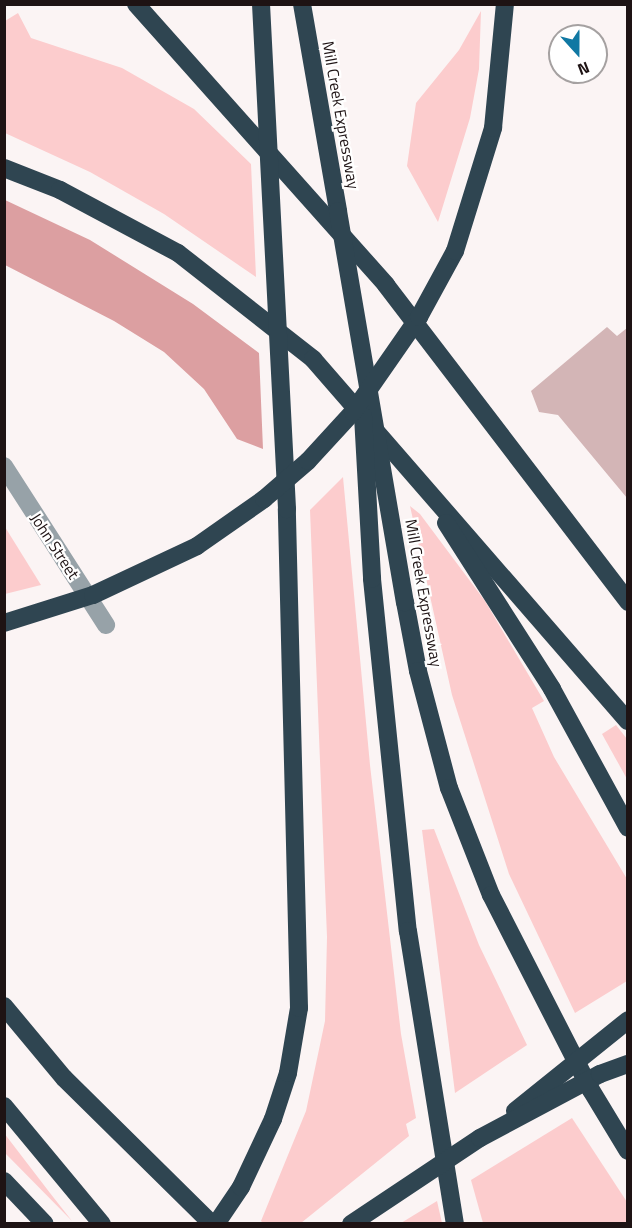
<!DOCTYPE html>
<style>
body{margin:0}
#map{position:relative;width:632px;height:1228px;overflow:hidden;background:#fbf4f4;font-family:"Titillium Web",sans-serif}
div>[style]{position:absolute}
.green>*{inset:0;background:#fccccd}
.forest>*{inset:0;background:#dc9fa1}
.building>*{inset:0;background:#d3b5b6}
.minor>*{height:18px;margin:-9px;padding:0 9px;transform-origin:9px;border-radius:9px;background:#97a2a8}
.highway>*{height:18px;margin:-9px;padding:0 9px;transform-origin:9px;border-radius:9px;background:#2f4551}
.highway-bridge>*{height:18px;margin:-9px;padding:0 9px;transform-origin:9px;border-radius:9px;background:#2f4551}
span{translate:-50% -50%;white-space:nowrap;text-align:center;line-height:1.15;-webkit-text-stroke:4.5px #fff;paint-order:stroke}
.street-label{font-size:16px;color:#1e1314}
.frame{position:absolute;inset:0;border:6px solid #1e1314;pointer-events:none}
.north{position:absolute;left:548px;top:24px;width:60px;height:60px;box-sizing:border-box;background:#fff;border:2px solid #a5a1a1;border-radius:50%;rotate:159deg;font-size:16px;font-weight:700;line-height:24px;text-align:center;color:#1e1314}
.north::after{content:'';display:block;margin:auto;width:21px;height:27px;background:#1078a3;clip-path:polygon(50% 0,100% 100%,50% 72%,0 100%)}
</style>
<div id="map">
<div class="green">
<div style="clip-path:polygon(481px 11px,479px 69px,470px 118px,438px 222px,407px 166px,416px 103px,459px 50px)"></div>
<div style="clip-path:polygon(18px 13px,31px 38px,122px 68px,194px 109px,251px 164px,256px 277px,164px 214px,90px 172px,5px 133px,5px 21px)"></div>
<div style="clip-path:polygon(343px 477px,370px 765px,401px 1034px,416px 1118px,406px 1124px,409px 1136px,301px 1223px,263px 1223px,261px 1221px,306px 1111px,325px 1021px,327px 937px,310px 510px)"></div>
<div style="clip-path:polygon(410px 506px,420px 514px,485px 601px,518px 657px,544px 701px,532px 708px,554px 757px,627px 879px,627px 981px,575px 1013px,509px 874px,452px 695px)"></div>
<div style="clip-path:polygon(4px 527px,5px 527px,41px 585px,5px 594px)"></div>
<div style="clip-path:polygon(616px 725px,627px 739px,627px 779px,602px 734px)"></div>
<div style="clip-path:polygon(434px 829px,479px 945px,527px 1045px,455px 1093px,422px 830px)"></div>
<div style="clip-path:polygon(572px 1118px,627px 1202px,627px 1223px,483px 1223px,471px 1180px)"></div>
<div style="clip-path:polygon(4px 1133px,50px 1193px,72px 1221px,5px 1153px)"></div>
<div style="clip-path:polygon(437px 1201px,442px 1223px,401px 1223px)"></div>
</div>
<div class="forest">
<div style="clip-path:polygon(5px 200px,90px 240px,193px 304px,259px 353px,263px 449px,237px 439px,204px 389px,164px 352px,114px 321px,5px 265px)"></div>
</div>
<div class="building">
<div style="clip-path:polygon(607px 327px,617px 336px,627px 328px,627px 498px,558px 415px,539px 412px,531px 391px)"></div>
</div>
<div class="minor">
<div style="left:4px;top:466px;width:189px;rotate:57.3deg"></div>
</div>
<div class="highway">
<div style="left:136px;top:4px;width:376px;rotate:48.3deg"></div>
<div style="left:386px;top:285px;width:399px;rotate:52.6deg"></div>
<div style="left:302px;top:4px;width:210px;rotate:80.1deg"></div>
<div style="left:4px;top:168px;width:60px;rotate:21.4deg"></div>
<div style="left:60px;top:190px;width:134px;rotate:28.1deg"></div>
<div style="left:178px;top:253px;width:172px;rotate:38.1deg"></div>
<div style="left:313px;top:359px;width:480px;rotate:49deg"></div>
<div style="left:446px;top:523px;width:197px;rotate:57.4deg"></div>
<div style="left:552px;top:689px;width:158px;rotate:61.3deg"></div>
<div style="left:372px;top:579px;width:354px;rotate:84.2deg"></div>
<div style="left:408px;top:931px;width:297px;rotate:80.9deg"></div>
<div style="left:405px;top:602px;width:70px;rotate:79.3deg"></div>
<div style="left:418px;top:671px;width:121px;rotate:75.2deg"></div>
<div style="left:449px;top:788px;width:115px;rotate:68.6deg"></div>
<div style="left:491px;top:895px;width:219px;rotate:62.9deg"></div>
<div style="left:591px;top:1090px;width:71px;rotate:58.8deg"></div>
<div style="left:4px;top:1006px;width:94px;rotate:50.2deg"></div>
<div style="left:64px;top:1078px;width:208px;rotate:44.6deg"></div>
<div style="left:4px;top:1106px;width:153px;rotate:50.3deg"></div>
<div style="left:4px;top:1181px;width:59px;rotate:46.4deg"></div>
<div style="left:216px;top:1224px;width:45px;rotate:-56deg"></div>
<div style="left:241px;top:1187px;width:75px;rotate:-64.8deg"></div>
<div style="left:273px;top:1119px;width:48px;rotate:-71.9deg"></div>
<div style="left:288px;top:1073px;width:66px;rotate:-80.4deg"></div>
<div style="left:299px;top:1008px;width:499px;rotate:-91.4deg"></div>
</div>
<div class="highway-bridge">
<div style="left:261px;top:4px;width:506px;rotate:87.05deg"></div>
<div style="left:338px;top:211px;width:397px;rotate:80.3deg"></div>
<div style="left:363px;top:416px;width:163px;rotate:86.8deg"></div>
<div style="left:4px;top:623px;width:93px;rotate:-17.5deg"></div>
<div style="left:93px;top:595px;width:115px;rotate:-25.2deg"></div>
<div style="left:197px;top:546px;width:82px;rotate:-35deg"></div>
<div style="left:264px;top:499px;width:58px;rotate:-40.8deg"></div>
<div style="left:308px;top:461px;width:67px;rotate:-47.4deg"></div>
<div style="left:353px;top:412px;width:116px;rotate:-55.2deg"></div>
<div style="left:419px;top:317px;width:75px;rotate:-61.4deg"></div>
<div style="left:455px;top:251px;width:129px;rotate:-72.8deg"></div>
<div style="left:493px;top:128px;width:125px;rotate:-84.5deg"></div>
<div style="left:515px;top:1111px;width:145px;rotate:-38.8deg"></div>
<div style="left:351px;top:1224px;width:155px;rotate:-33.7deg"></div>
<div style="left:480px;top:1138px;width:136px;rotate:-28.1deg"></div>
<div style="left:600px;top:1074px;width:30px;rotate:-20deg"></div>
</div>
<div class="street-label">
<span style="left:341px;top:115px;rotate:80deg">Mill Creek Expressway</span>
<span style="left:55px;top:546px;rotate:57deg">John Street</span>
<span style="left:424px;top:593px;rotate:80deg">Mill Creek Expressway</span>
</div>
<div class="frame"></div>
<div class="north">N</div>
</div>
